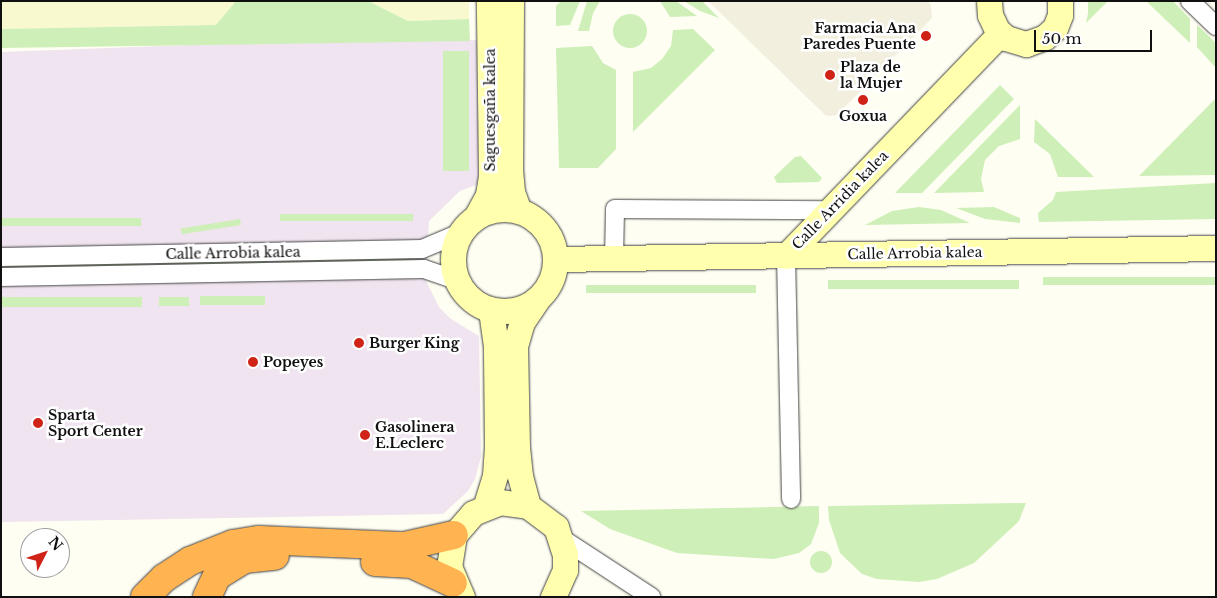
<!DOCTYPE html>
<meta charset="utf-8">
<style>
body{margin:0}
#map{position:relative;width:1217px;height:598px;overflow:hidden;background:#fffef3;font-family:"Libre Baskerville",serif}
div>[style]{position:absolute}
.industrial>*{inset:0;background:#efe4ef}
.farmland>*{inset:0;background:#f8f9cf}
.green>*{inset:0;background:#ceefb7;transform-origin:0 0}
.round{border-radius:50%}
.plaza>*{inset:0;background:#f2efdf}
.roads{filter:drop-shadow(0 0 1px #434343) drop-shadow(0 0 1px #434343)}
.street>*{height:18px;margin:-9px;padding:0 9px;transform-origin:9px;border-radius:9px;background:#fff}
.secondary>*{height:25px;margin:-12.5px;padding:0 12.5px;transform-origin:12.5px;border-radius:12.5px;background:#ffffae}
.secondary>.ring{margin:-12.5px;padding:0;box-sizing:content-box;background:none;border:25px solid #ffffae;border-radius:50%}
.highway>*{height:28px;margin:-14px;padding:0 14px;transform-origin:14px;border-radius:14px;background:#ffb351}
.dots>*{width:14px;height:14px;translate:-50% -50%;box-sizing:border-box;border:2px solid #fff;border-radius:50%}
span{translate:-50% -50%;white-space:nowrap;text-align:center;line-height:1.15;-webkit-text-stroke:5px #fff;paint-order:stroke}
.poi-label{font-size:14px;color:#101010;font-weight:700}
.right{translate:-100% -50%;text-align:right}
.left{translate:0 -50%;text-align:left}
.street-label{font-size:14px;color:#101010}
.frame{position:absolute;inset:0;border:2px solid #101010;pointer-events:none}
.north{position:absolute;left:20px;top:528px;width:50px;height:50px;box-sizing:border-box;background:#fff;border:1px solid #9f9f9f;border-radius:50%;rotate:49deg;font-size:14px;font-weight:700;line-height:20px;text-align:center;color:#101010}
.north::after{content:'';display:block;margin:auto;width:18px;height:22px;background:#d02318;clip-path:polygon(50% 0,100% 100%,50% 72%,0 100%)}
.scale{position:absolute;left:1034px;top:30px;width:118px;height:22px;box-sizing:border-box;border:2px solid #101010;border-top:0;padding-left:6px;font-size:15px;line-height:18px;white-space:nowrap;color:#101010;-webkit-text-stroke:4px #fff;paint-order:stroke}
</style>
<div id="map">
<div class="industrial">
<div style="clip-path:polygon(482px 40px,484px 182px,460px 191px,429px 221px,426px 281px,439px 307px,451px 319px,479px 336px,481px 457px,475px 479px,468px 491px,443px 514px,1px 522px,1px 52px,217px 44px)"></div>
</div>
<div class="farmland">
<div style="clip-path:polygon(1px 1px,236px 1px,217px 25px,1px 29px)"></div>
<div style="clip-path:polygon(368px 1px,469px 1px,469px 19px,408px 21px)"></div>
</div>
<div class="green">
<div style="clip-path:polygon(236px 1px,368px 1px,408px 21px,469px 19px,470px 41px,1px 48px,1px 29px,216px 25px)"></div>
<div style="clip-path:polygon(561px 1px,580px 1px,570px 25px,556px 26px,556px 6px)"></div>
<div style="clip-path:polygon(587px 1px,600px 1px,593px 13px,589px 31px,578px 31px)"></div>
<div style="clip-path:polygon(660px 1px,676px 1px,697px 16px,670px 17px)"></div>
<div style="clip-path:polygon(684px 1px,702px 1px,719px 18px,700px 11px)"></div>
<div style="clip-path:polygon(1088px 1px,1108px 1px,1086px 23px,1088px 13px)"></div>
<div style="clip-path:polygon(1146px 1px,1173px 1px,1190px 19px,1190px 43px)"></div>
<div class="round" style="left:613px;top:14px;width:34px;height:34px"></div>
<div style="clip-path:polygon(1197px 25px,1216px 43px,1216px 68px,1197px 47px)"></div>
<div style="clip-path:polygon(693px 29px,715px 50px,633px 132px,633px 72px,651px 68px,662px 59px,671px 46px,673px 30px)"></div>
<div style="clip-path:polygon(592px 46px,603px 63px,616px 70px,616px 149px,598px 168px,559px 168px,556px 48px)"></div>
<div style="left:443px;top:51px;width:26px;height:120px"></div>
<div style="clip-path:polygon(1000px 85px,1014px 99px,922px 193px,895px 193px)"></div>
<div style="clip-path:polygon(1216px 98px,1216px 175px,1139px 176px)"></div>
<div style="clip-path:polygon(1020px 105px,1020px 139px,999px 146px,985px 160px,981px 179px,984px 192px,934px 193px)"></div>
<div style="clip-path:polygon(1035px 119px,1094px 177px,1058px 177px,1050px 154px,1034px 142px)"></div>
<div style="clip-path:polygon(801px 156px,822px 178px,819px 182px,777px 183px,774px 177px,795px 157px)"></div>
<div style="clip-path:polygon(1216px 183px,1216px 219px,1039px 222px,1038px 213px,1053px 200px,1056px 192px)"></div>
<div style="clip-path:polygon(919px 207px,941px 210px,970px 223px,865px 225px,892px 211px)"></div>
<div style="clip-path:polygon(994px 207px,1020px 218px,1020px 223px,985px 219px,956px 208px)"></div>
<div style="left:413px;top:214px;width:7px;height:133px;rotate:90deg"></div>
<div style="left:141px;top:218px;width:8px;height:140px;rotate:90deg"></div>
<div style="left:240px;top:219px;width:6px;height:60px;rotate:81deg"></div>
<div style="clip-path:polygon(414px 258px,414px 263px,279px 265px,279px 261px)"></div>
<div style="left:267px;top:261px;width:4px;height:112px;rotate:90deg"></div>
<div style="clip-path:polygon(142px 263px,142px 267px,1px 270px,1px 265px)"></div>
<div style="left:1216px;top:277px;width:8px;height:173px;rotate:90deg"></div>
<div style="left:1019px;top:280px;width:9px;height:191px;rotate:90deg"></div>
<div style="left:756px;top:285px;width:8px;height:170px;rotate:90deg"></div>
<div style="left:265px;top:296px;width:9px;height:65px;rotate:90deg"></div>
<div style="left:142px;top:297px;width:10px;height:141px;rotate:90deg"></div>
<div style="left:189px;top:297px;width:9px;height:30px;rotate:90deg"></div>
<div style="clip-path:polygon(1026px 503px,1019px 521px,974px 563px,937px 579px,919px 582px,877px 579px,862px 574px,840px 553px,829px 520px,828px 506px)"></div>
<div style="clip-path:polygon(819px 506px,819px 523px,811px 544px,799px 553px,774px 559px,677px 553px,610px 529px,581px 511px)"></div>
<div class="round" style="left:810px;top:551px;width:22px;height:22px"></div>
</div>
<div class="plaza">
<div style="clip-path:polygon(708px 1px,927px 1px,931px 5px,932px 18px,837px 115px,829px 116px,825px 115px)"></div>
</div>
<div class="roads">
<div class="street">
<div style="left:1190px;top:1px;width:36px;rotate:44deg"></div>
<div style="left:786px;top:256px;width:243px;rotate:88.8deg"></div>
<div style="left:1px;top:257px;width:421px;rotate:-1.1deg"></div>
<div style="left:422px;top:249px;width:41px;rotate:-22.8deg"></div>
<div style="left:614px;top:258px;width:49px;rotate:-88.8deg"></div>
<div style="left:615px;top:209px;width:215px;rotate:0.3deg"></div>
<div style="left:1px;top:277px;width:423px;rotate:-1.1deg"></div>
<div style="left:424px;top:269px;width:34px;rotate:19deg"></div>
<div style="left:561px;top:538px;width:108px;rotate:33.2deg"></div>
</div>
<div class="secondary">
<div style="left:511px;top:1px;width:168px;rotate:90.3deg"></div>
<div style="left:510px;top:169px;width:23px;rotate:85deg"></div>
<div style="left:512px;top:192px;width:20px;rotate:70deg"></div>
<div style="left:989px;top:1px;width:14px;rotate:86deg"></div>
<div style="left:990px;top:15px;width:17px;rotate:65deg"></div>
<div style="left:997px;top:30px;width:12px;rotate:42deg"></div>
<div style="left:1006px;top:38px;width:21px;rotate:17deg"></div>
<div style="left:1026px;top:44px;width:20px;rotate:-20deg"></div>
<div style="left:1045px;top:37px;width:13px;rotate:-42deg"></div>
<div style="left:1055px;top:28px;width:14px;rotate:-69deg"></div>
<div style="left:1060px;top:15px;width:14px;rotate:-90deg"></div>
<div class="ring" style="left:453px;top:209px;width:77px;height:77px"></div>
<div style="left:476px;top:217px;width:25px;rotate:-61deg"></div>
<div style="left:488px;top:195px;width:19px;rotate:-81deg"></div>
<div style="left:491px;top:176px;width:175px;rotate:-90.7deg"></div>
<div style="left:786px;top:256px;width:308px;rotate:-46.1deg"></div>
<div style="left:555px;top:259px;width:661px;rotate:-0.95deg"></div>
<div style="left:486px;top:505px;width:31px;rotate:-73deg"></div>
<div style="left:495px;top:475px;width:27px;rotate:-86deg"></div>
<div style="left:497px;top:448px;width:102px;rotate:-90.6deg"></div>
<div style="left:496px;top:346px;width:37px;rotate:-98deg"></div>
<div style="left:528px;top:506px;width:31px;rotate:-105deg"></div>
<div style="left:520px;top:476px;width:28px;rotate:-96deg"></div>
<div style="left:517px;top:448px;width:102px;rotate:-91.1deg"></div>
<div style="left:515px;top:346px;width:25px;rotate:-74deg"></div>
<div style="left:522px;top:322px;width:25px;rotate:-56deg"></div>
<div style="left:462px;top:597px;width:33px;rotate:-113deg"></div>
<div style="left:449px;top:567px;width:32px;rotate:-81deg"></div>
<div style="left:454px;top:535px;width:29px;rotate:-49deg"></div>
<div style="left:473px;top:513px;width:29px;rotate:-22deg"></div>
<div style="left:500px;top:502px;width:28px;rotate:8deg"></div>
<div style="left:528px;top:506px;width:35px;rotate:37deg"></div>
<div style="left:556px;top:527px;width:28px;rotate:72deg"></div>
<div style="left:565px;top:554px;width:16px;rotate:90deg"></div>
<div style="left:565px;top:570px;width:30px;rotate:114deg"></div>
</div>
<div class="highway">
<div style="left:375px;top:562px;width:37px;rotate:3deg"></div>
<div style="left:412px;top:564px;width:45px;rotate:24.9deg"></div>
<div style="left:145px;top:597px;width:27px;rotate:-45deg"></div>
<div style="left:164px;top:578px;width:31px;rotate:-33deg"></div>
<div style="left:190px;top:561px;width:46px;rotate:-21.6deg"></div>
<div style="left:233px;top:544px;width:26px;rotate:-9deg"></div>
<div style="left:259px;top:540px;width:146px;rotate:2.4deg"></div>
<div style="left:405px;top:546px;width:50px;rotate:-12.7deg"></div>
<div style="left:207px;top:597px;width:23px;rotate:-65deg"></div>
<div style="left:217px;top:576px;width:32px;rotate:-32deg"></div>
<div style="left:244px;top:559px;width:31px;rotate:-6deg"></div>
</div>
</div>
<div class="dots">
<div style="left:926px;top:36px;background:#d02318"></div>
<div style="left:830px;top:75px;background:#d02318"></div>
<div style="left:863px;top:100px;background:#d02318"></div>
<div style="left:359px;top:343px;background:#d02318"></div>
<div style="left:253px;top:362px;background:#d02318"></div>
<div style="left:38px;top:423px;background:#d02318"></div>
<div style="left:365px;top:435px;background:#d02318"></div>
</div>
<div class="poi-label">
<span class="right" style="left:916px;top:36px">Farmacia Ana<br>Paredes Puente</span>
<span class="left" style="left:840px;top:75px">Plaza de<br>la Mujer</span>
<span style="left:863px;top:116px">Goxua</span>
<span class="left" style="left:369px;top:343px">Burger King</span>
<span class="left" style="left:263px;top:362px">Popeyes</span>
<span class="left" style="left:48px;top:423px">Sparta<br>Sport Center</span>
<span class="left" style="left:375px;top:435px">Gasolinera<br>E.Leclerc</span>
</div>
<div class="street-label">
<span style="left:490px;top:110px;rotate:-90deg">Saguesgaña kalea</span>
<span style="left:840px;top:200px;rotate:-46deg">Calle Arridia kalea</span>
<span style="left:233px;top:253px;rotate:-1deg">Calle Arrobia kalea</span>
<span style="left:915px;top:253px;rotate:-1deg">Calle Arrobia kalea</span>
</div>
<div class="frame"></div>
<div class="north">N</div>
<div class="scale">50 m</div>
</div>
